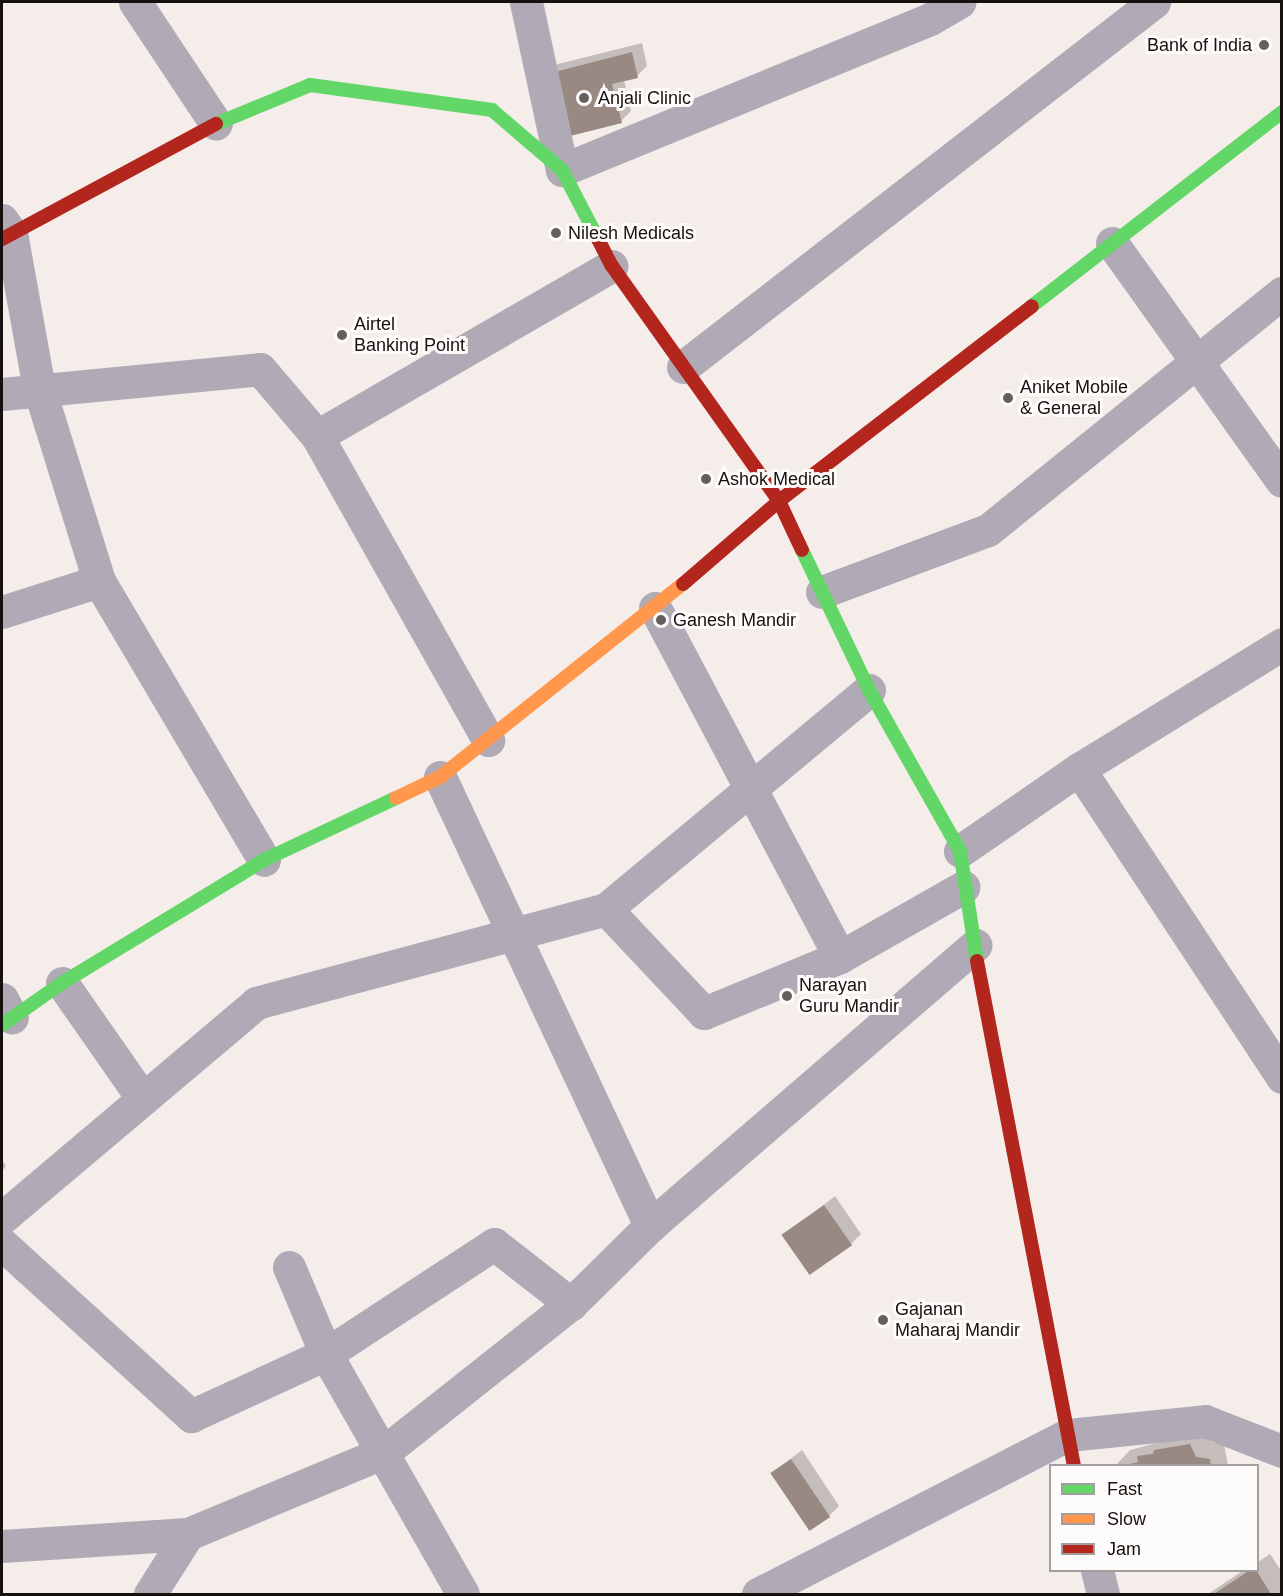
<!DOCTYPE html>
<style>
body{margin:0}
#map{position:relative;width:1283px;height:1596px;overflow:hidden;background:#f5edea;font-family:Arial,sans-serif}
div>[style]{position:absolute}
.shadow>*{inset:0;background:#0003}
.building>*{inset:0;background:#988982;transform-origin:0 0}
.street>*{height:33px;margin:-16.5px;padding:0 16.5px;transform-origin:16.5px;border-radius:16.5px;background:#b0aab6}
.fast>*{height:14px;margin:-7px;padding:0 7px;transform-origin:7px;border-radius:7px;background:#63d668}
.slow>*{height:14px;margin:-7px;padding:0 7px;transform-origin:7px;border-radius:7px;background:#ff974d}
.jam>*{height:14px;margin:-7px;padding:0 7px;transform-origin:7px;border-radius:7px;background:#b3261e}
.dots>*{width:16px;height:16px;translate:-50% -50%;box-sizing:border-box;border:3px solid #fefcfb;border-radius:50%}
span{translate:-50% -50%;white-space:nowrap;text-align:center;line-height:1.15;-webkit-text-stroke:6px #fefcfb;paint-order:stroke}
.poi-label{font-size:18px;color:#16110f}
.right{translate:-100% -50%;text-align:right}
.left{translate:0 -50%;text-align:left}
.frame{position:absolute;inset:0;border:3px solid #16110f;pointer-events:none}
.legend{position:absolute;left:1049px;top:1464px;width:210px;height:108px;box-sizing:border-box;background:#fefcfb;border:2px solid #a19e9d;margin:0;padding:8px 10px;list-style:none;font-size:18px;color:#16110f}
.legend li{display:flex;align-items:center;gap:12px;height:30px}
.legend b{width:30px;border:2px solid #a19e9d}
</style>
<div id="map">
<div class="shadow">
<div style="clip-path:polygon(642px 43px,647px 66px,637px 76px,624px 80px,631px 111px,621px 121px,548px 74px,558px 64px)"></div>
<div style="clip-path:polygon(2px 1160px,6px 1166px,2px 1171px)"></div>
<div style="clip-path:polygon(835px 1196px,861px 1234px,851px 1244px,784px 1236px)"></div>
<div style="clip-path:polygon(1205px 1430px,1211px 1442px,1224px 1444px,1228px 1466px,1115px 1466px,1130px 1450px)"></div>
<div style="clip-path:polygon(802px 1450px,839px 1506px,829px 1516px,772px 1473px)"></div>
<div style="clip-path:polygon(1270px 1554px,1282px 1572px,1282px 1594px,1208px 1594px,1244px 1570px,1258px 1570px,1258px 1562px)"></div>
</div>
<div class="building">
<div style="clip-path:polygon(632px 52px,638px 78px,612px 84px,622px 123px,562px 138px,547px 74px)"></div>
<div style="left:824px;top:1205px;width:49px;height:52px;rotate:55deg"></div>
<div style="clip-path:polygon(1190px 1444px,1196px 1457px,1210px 1459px,1211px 1466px,1123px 1466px,1138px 1462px,1137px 1456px,1153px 1454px,1154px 1450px)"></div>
<div style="left:791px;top:1459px;width:70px;height:25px;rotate:56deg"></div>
<div style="clip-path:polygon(1250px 1570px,1256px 1570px,1271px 1594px,1214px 1594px)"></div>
</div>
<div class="street">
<div style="left:135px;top:2px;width:146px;rotate:56.4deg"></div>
<div style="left:526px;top:2px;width:172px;rotate:77.9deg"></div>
<div style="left:562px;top:170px;width:398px;rotate:-22.3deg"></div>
<div style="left:930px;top:19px;width:34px;rotate:-30deg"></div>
<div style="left:2px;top:220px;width:16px;rotate:55deg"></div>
<div style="left:11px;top:233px;width:158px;rotate:79.8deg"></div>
<div style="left:39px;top:388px;width:202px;rotate:72.7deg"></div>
<div style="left:99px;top:581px;width:102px;rotate:162.3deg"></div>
<div style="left:1112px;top:243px;width:292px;rotate:54.5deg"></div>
<div style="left:683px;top:367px;width:596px;rotate:-37.77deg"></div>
<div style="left:2px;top:394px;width:259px;rotate:-5.5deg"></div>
<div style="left:260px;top:369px;width:88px;rotate:49.6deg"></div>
<div style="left:317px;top:436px;width:349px;rotate:60.6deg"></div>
<div style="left:317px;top:436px;width:340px;rotate:-30deg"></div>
<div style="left:99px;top:581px;width:324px;rotate:59.4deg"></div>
<div style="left:822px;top:592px;width:177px;rotate:-20.5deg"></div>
<div style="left:988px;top:530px;width:378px;rotate:-38.9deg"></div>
<div style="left:655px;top:608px;width:395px;rotate:62.1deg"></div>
<div style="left:869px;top:690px;width:342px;rotate:140.2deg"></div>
<div style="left:606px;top:909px;width:143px;rotate:46.7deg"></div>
<div style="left:704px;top:1013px;width:147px;rotate:-22.4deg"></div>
<div style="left:840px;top:957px;width:142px;rotate:-29.6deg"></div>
<div style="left:1079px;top:769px;width:369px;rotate:56.6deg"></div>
<div style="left:440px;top:777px;width:496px;rotate:64.9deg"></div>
<div style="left:960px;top:851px;width:145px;rotate:-34.6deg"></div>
<div style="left:1079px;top:769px;width:238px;rotate:-31.6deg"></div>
<div style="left:62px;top:983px;width:141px;rotate:55.1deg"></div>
<div style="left:2px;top:999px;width:21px;rotate:62deg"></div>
<div style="left:2px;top:1218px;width:333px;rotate:-40.2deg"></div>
<div style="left:256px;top:1003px;width:362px;rotate:-15deg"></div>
<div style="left:2px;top:1244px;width:256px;rotate:42.3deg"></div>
<div style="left:191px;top:1416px;width:149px;rotate:-24.7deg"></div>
<div style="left:326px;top:1354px;width:201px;rotate:-33.2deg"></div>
<div style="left:494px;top:1244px;width:98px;rotate:37.9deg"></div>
<div style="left:289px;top:1267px;width:95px;rotate:67deg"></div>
<div style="left:326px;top:1354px;width:276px;rotate:60.3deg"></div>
<div style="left:2px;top:1546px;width:186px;rotate:-3.7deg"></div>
<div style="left:188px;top:1534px;width:212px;rotate:-22.7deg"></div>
<div style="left:384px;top:1452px;width:238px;rotate:-38.4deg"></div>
<div style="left:571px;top:1304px;width:111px;rotate:-44.6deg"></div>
<div style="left:650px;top:1226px;width:430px;rotate:-40.8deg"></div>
<div style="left:1097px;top:1570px;width:25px;rotate:76deg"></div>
<div style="left:150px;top:1594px;width:71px;rotate:-57.7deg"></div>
<div style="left:758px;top:1594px;width:348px;rotate:-27.2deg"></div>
<div style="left:1068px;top:1435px;width:138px;rotate:-5.8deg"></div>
<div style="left:1205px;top:1421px;width:83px;rotate:21.3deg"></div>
</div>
<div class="fast">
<div style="left:216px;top:124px;width:102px;rotate:-22.5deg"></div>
<div style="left:310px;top:85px;width:184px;rotate:7.8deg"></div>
<div style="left:492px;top:110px;width:92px;rotate:40.6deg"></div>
<div style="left:562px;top:170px;width:78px;rotate:62.4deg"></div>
<div style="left:1032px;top:306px;width:316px;rotate:-37.8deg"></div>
<div style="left:802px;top:550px;width:155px;rotate:64.4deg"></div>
<div style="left:869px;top:690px;width:185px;rotate:60.5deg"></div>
<div style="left:960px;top:851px;width:111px;rotate:81.2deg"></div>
<div style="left:2px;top:1025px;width:73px;rotate:-35deg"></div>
<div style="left:62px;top:983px;width:237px;rotate:-31.3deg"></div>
<div style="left:264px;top:860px;width:146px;rotate:-25.2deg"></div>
</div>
<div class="slow">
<div style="left:396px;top:798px;width:49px;rotate:-25.5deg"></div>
<div style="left:440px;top:777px;width:310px;rotate:-38.5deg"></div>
</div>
<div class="jam">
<div style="left:2px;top:239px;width:243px;rotate:-28.3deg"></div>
<div style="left:598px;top:239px;width:30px;rotate:63deg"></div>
<div style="left:612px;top:266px;width:288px;rotate:54.6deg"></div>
<div style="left:779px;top:501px;width:54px;rotate:64.9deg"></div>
<div style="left:683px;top:584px;width:127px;rotate:-40.8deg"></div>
<div style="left:779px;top:501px;width:319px;rotate:-37.6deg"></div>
<div style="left:977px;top:961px;width:514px;rotate:79.13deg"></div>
</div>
<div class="dots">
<div style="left:1264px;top:45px;background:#645e5c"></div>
<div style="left:584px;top:98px;background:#645e5c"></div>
<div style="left:556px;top:233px;background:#645e5c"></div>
<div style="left:342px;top:335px;background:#645e5c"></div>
<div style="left:1008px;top:398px;background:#645e5c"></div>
<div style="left:706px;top:479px;background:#645e5c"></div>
<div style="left:661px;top:620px;background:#645e5c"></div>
<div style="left:787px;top:996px;background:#645e5c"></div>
<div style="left:883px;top:1320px;background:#645e5c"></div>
</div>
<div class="poi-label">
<span class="right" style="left:1252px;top:45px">Bank of India</span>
<span class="left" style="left:598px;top:98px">Anjali Clinic</span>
<span class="left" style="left:568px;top:233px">Nilesh Medicals</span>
<span class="left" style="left:354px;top:335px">Airtel<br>Banking Point</span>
<span class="left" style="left:1020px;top:398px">Aniket Mobile<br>&amp; General</span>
<span class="left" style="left:718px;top:479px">Ashok Medical</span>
<span class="left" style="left:673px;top:620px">Ganesh Mandir</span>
<span class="left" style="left:799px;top:996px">Narayan<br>Guru Mandir</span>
<span class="left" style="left:895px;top:1320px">Gajanan<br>Maharaj Mandir</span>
</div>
<div class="frame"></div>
<ul class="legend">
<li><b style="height:8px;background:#63d668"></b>Fast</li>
<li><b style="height:8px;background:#ff974d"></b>Slow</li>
<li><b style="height:8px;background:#b3261e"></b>Jam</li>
</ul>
</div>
